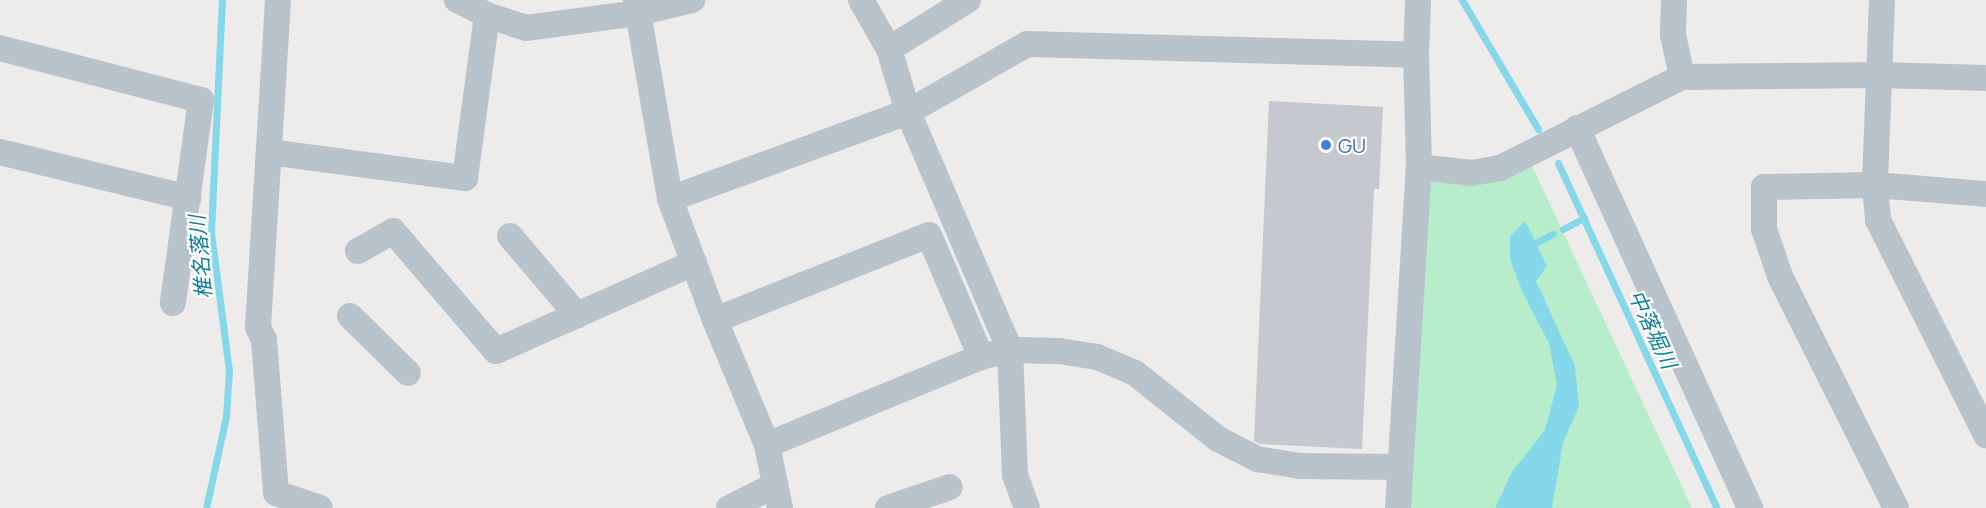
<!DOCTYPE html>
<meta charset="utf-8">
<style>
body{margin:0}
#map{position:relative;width:1986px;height:508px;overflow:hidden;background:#eeebeb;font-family:Manrope,"Noto Sans JP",sans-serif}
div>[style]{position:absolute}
.green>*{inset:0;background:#b8edcb}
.water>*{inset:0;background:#85d7ea}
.stream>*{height:7px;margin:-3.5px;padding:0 3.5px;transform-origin:3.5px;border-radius:3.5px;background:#85d7ea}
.building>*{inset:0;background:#c5c8ce}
.minor>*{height:26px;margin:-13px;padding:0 13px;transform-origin:13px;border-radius:13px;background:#b9c3cb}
.dots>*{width:16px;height:16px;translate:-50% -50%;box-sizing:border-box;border:3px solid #fff;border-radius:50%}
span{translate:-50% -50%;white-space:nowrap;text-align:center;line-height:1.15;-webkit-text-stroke:4.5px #fff;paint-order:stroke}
.shop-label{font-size:20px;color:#366cbe}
.left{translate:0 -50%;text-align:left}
.water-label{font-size:21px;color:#0e809b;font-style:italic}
</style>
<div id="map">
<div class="green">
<div style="clip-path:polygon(1527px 155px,1692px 508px,1398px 508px,1419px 167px)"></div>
</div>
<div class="water">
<div style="clip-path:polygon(1525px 221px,1547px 266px,1536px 281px,1575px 366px,1579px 406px,1563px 443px,1552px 508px,1495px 508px,1512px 472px,1545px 430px,1557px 385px,1549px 343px,1523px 293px,1510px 259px,1510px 236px)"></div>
</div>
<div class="stream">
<div style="left:1462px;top:0;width:150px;rotate:59.5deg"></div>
<div style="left:1558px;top:163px;width:380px;rotate:65.3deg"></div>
<div style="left:1563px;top:229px;width:24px;rotate:-28deg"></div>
<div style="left:1535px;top:243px;width:20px;rotate:-27deg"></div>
<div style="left:206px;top:508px;width:94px;rotate:-77.7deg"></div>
<div style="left:226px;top:416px;width:45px;rotate:-86.2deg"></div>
<div style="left:229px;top:371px;width:140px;rotate:-97.4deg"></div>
<div style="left:211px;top:232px;width:232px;rotate:-87.3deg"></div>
</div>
<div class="building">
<div style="clip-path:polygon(1269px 101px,1383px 107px,1379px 189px,1374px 189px,1362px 449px,1260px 444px,1254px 441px)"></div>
</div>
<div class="minor">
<div style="left:278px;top:0;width:328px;rotate:93.5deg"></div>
<div style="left:258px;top:327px;width:14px;rotate:65deg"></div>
<div style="left:264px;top:340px;width:153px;rotate:85.5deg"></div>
<div style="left:276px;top:493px;width:46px;rotate:18.8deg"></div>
<div style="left:636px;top:0;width:202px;rotate:80.3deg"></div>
<div style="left:670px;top:199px;width:129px;rotate:69.6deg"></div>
<div style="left:715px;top:320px;width:135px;rotate:67.4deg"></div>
<div style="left:767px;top:445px;width:64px;rotate:78.3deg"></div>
<div style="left:861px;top:0;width:56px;rotate:60.3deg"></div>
<div style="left:889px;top:49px;width:66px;rotate:73.2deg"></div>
<div style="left:908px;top:112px;width:259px;rotate:66.8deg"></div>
<div style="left:1010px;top:350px;width:125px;rotate:87.7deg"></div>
<div style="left:1015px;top:475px;width:35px;rotate:70deg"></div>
<div style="left:1674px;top:0;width:35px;rotate:92deg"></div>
<div style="left:1673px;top:35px;width:43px;rotate:77.9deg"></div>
<div style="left:1882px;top:0;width:185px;rotate:92.2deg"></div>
<div style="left:1875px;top:185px;width:35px;rotate:85deg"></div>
<div style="left:1878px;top:220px;width:241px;rotate:63.3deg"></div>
<div style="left:487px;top:15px;width:41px;rotate:18.4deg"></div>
<div style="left:526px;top:28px;width:114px;rotate:-7.6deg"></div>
<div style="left:639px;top:13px;width:55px;rotate:-13.8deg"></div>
<div style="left:0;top:48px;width:208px;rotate:14.5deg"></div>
<div style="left:201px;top:100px;width:205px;rotate:97.9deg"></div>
<div style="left:889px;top:49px;width:93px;rotate:-31.8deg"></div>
<div style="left:1577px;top:128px;width:418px;rotate:65.5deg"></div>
<div style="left:0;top:152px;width:194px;rotate:13.7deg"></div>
<div style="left:269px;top:152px;width:198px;rotate:7.6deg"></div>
<div style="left:465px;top:178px;width:164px;rotate:-82.3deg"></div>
<div style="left:487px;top:15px;width:34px;rotate:-153deg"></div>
<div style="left:1419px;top:167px;width:53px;rotate:6.5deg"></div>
<div style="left:1472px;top:173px;width:28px;rotate:-10deg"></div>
<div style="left:1500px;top:168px;width:203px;rotate:-26.6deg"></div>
<div style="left:1682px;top:77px;width:198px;rotate:-0.6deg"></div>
<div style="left:1880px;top:75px;width:106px;rotate:1.6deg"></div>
<div style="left:670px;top:199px;width:253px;rotate:-20.1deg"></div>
<div style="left:908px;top:112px;width:137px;rotate:-29.7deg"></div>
<div style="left:1027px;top:44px;width:389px;rotate:1.6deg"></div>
<div style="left:510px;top:236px;width:104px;rotate:49.7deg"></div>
<div style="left:358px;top:251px;width:40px;rotate:-29.7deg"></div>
<div style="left:393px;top:231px;width:158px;rotate:49.4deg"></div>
<div style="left:496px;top:351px;width:217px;rotate:-24deg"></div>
<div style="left:350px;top:316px;width:81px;rotate:44.5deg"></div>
<div style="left:715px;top:320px;width:230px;rotate:-21.7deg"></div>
<div style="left:929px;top:235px;width:133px;rotate:66.9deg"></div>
<div style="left:767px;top:445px;width:231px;rotate:-22.4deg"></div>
<div style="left:981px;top:357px;width:30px;rotate:-14deg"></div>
<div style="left:1010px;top:350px;width:49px;rotate:1.2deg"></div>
<div style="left:1059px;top:351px;width:38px;rotate:9deg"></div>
<div style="left:1097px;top:357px;width:41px;rotate:22.8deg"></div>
<div style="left:1135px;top:373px;width:106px;rotate:38.5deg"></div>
<div style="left:1218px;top:439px;width:44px;rotate:27.1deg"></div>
<div style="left:1257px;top:459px;width:44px;rotate:9.2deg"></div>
<div style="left:1300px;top:466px;width:100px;rotate:0.6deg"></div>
<div style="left:729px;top:508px;width:51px;rotate:-26.6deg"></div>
<div style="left:888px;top:508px;width:65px;rotate:-18.7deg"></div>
<div style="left:1398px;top:508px;width:342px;rotate:-86.5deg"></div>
<div style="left:1419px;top:167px;width:112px;rotate:-91.5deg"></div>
<div style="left:1416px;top:55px;width:55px;rotate:-87.9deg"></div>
<div style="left:1896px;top:508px;width:259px;rotate:-116.6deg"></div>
<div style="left:1780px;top:276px;width:50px;rotate:-108.8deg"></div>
<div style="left:1764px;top:229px;width:42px;rotate:-90deg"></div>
<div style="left:1764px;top:187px;width:111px;rotate:-1deg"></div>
<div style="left:1875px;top:185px;width:111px;rotate:4.6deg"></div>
</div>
<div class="dots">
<div style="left:1326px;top:145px;background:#3f7fe0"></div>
</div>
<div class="shop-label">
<span class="left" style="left:1338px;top:145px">GU</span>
</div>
<div class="water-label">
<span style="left:200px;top:257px;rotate:-95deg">椎名落川</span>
<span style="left:1653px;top:329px;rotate:65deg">中落堀川</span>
</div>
</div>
